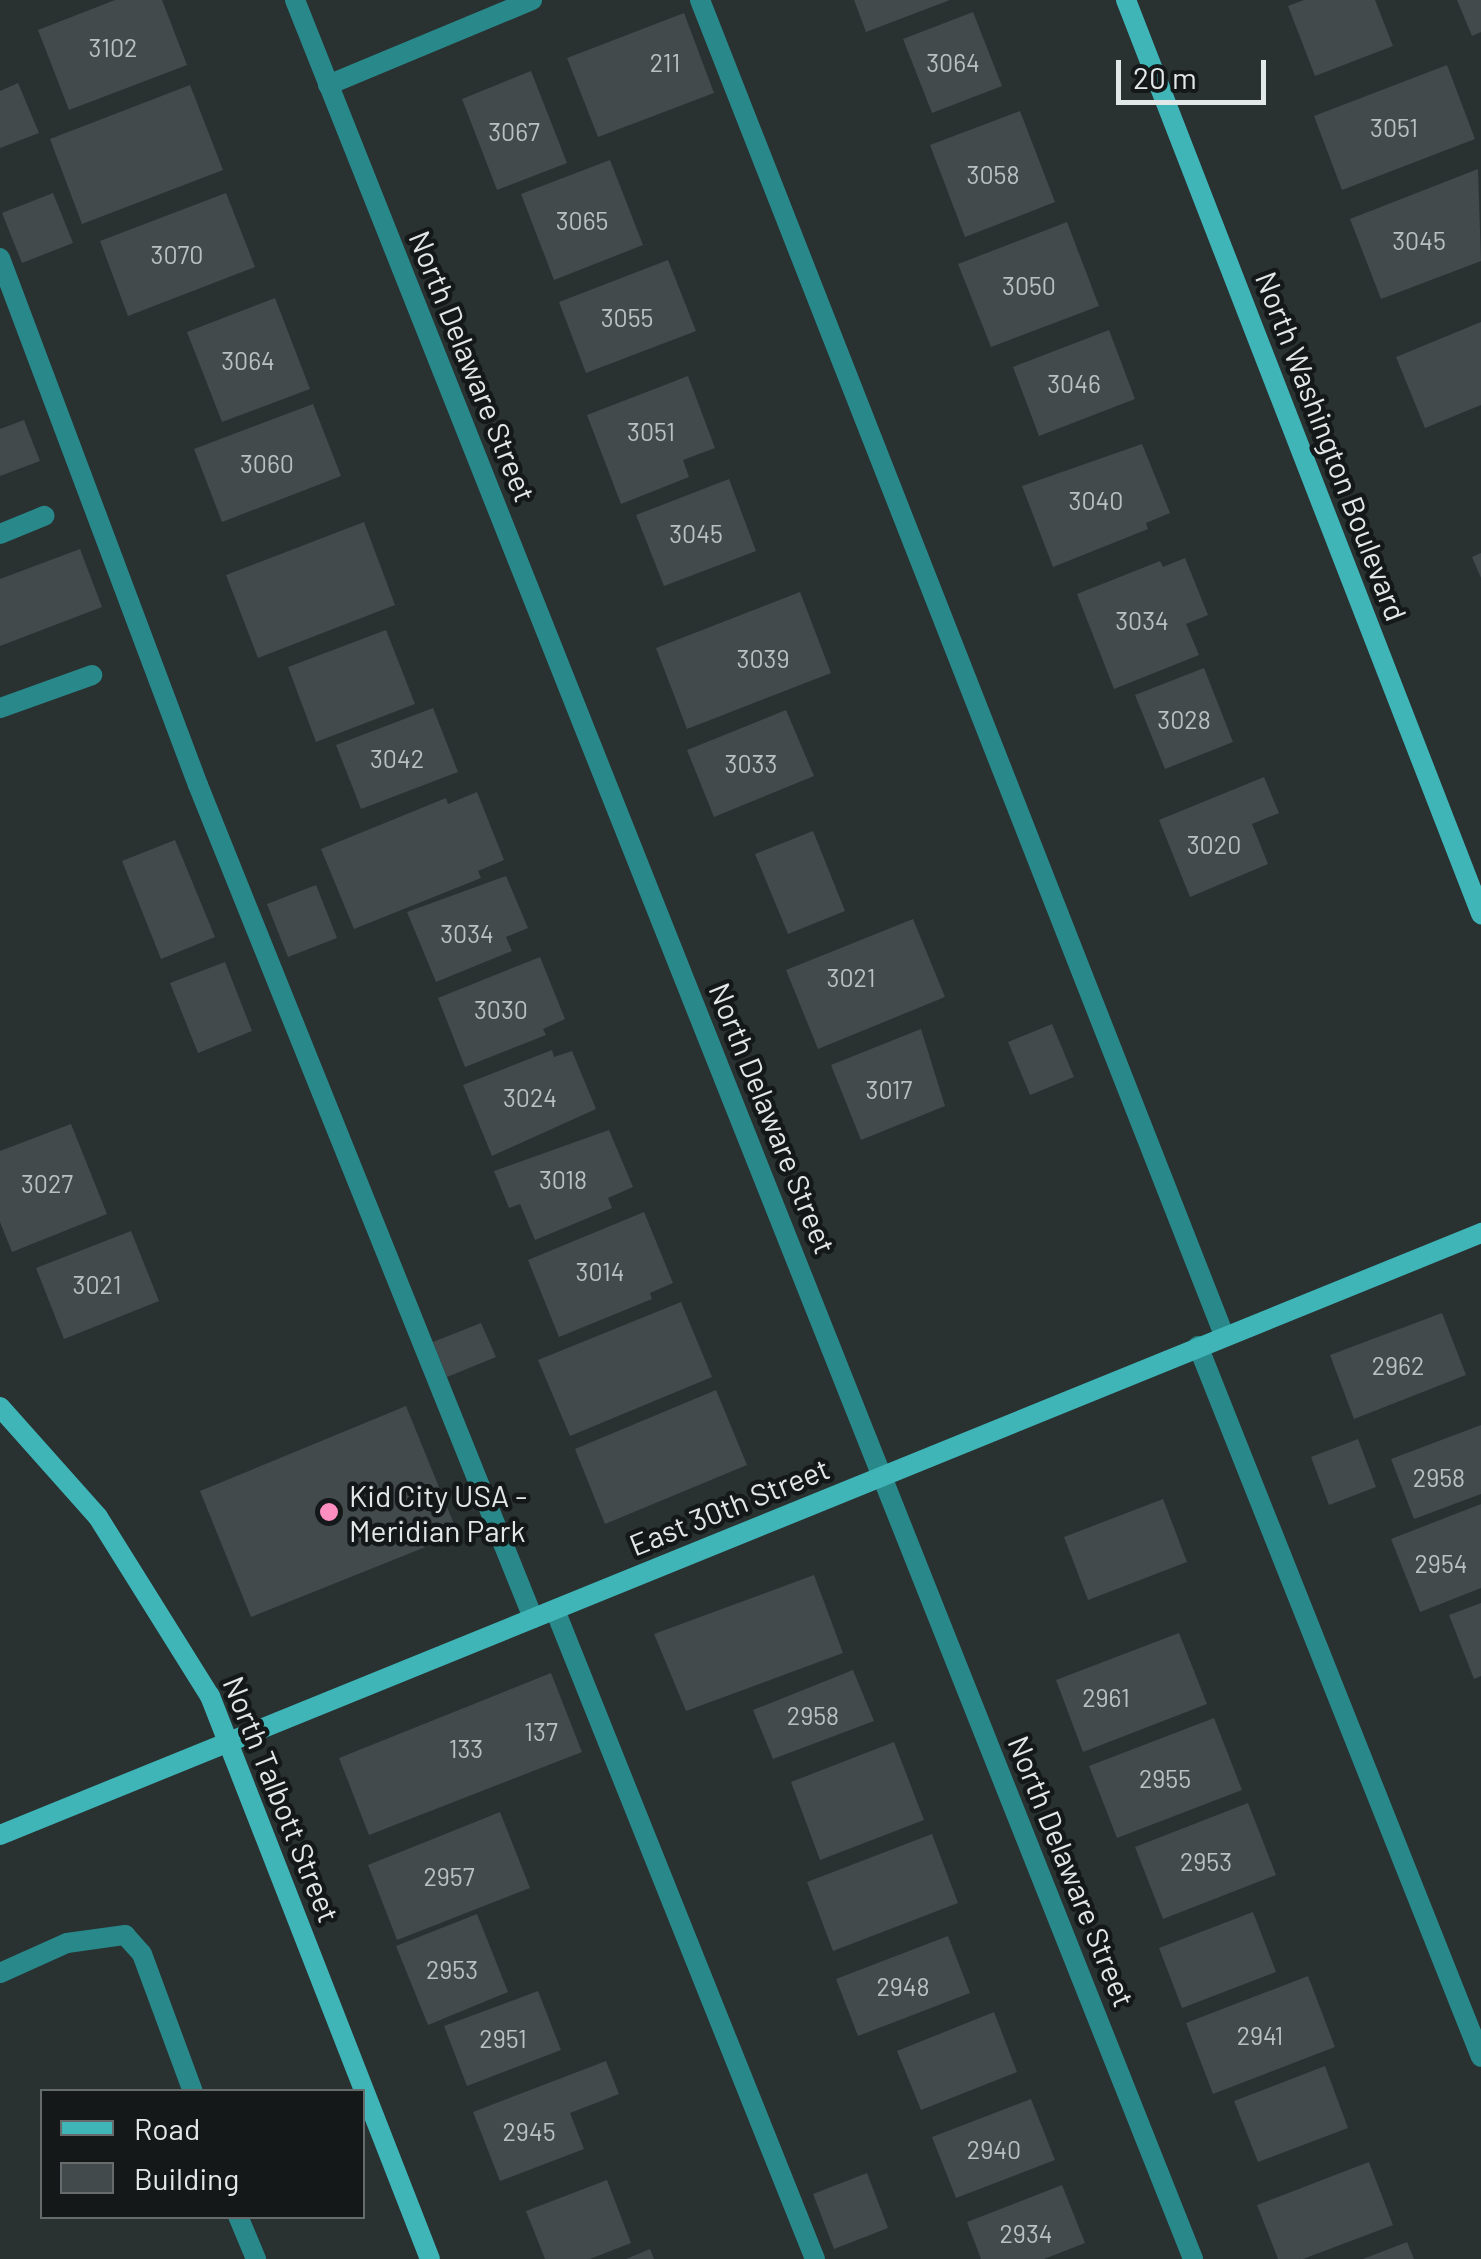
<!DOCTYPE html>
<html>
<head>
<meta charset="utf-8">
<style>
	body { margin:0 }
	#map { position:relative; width:1481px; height:2259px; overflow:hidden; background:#293131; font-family:Barlow,sans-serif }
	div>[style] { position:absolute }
	.building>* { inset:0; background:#424a4b }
	.lane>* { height:20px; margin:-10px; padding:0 10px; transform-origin:10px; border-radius:10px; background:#29888a }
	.street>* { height:20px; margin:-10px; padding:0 10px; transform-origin:10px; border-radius:10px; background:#29888a }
	.secondary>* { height:20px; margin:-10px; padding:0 10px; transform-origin:10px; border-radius:10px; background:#3fb5b8 }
	.dots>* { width:28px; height:28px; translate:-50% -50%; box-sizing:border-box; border:5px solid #141818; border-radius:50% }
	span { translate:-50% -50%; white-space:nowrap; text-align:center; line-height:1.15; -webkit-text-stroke:9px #141818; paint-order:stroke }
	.number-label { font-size:25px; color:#bac0c0 }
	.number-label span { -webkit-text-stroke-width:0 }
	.street-label { font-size:30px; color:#e2e7e7 }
	.poi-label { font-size:30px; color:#e2e7e7 }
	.left { translate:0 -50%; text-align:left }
	.legend { position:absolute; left:40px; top:2089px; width:325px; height:130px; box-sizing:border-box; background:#141818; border:2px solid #666b6b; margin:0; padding:12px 18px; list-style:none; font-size:30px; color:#e2e7e7 }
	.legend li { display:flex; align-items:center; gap:20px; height:50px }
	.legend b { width:50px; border:2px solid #666b6b }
	.scale { position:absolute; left:1116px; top:60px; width:150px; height:45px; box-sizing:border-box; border:5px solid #e2e7e7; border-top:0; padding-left:12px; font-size:30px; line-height:35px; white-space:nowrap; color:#e2e7e7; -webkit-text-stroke:8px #141818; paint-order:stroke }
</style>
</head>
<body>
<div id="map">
	<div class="building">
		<i style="clip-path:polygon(115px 0,162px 0,187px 65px,69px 110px,38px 30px)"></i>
		<i style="clip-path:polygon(854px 0,950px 0,866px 32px)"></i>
		<i style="clip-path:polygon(1304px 0,1375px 0,1393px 46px,1315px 76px,1288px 6px)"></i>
		<i style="clip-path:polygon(1457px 0,1481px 0,1481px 32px,1472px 36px)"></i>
		<i style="clip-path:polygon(973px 12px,1002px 86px,932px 113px,903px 39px)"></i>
		<i style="clip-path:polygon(684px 13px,714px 93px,598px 137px,567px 58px)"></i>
		<i style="clip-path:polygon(1447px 65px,1475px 139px,1342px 190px,1314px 116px)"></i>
		<i style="clip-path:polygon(531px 71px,567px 163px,497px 190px,462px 99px)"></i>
		<i style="clip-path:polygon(18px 83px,39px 133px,0 148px,0 91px)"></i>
		<i style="clip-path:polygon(190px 85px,223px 170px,82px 224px,50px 139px)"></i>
		<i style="clip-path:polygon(1020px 111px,1055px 202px,965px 237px,930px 145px)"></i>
		<i style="clip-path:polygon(610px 160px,643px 245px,554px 280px,521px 194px)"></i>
		<i style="clip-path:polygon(1478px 169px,1481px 261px,1381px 299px,1350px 219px)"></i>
		<i style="clip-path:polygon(53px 193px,73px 243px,22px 263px,2px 213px)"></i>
		<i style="clip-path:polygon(226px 193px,255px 267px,128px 316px,100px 241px)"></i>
		<i style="clip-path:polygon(1067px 222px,1099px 306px,991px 347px,958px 264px)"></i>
		<i style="clip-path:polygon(668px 260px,696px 331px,586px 373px,559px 302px)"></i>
		<i style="clip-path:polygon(275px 298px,310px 389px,222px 422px,187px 332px)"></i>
		<i style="clip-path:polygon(1481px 322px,1481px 405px,1425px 428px,1396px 357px)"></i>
		<i style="clip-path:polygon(1109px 330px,1135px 399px,1039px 436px,1013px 367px)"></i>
		<i style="clip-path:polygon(688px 376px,715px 448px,683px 460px,689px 477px,621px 504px,587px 415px)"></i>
		<i style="clip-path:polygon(313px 404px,341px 476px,222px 522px,194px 449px)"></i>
		<i style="clip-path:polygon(24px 420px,40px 461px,0 476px,0 429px)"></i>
		<i style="clip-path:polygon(1142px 444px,1170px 513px,1146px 523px,1148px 529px,1053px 567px,1022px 486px)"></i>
		<i style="clip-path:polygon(729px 479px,756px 551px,664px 586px,636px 515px)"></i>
		<i style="clip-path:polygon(364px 522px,395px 605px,258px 658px,226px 575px)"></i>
		<i style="clip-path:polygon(80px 549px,102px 607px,0 646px,0 579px)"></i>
		<i style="clip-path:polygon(1481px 553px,1481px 578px,1472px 557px)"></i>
		<i style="clip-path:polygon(1185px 558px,1208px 615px,1186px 624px,1199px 655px,1114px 689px,1077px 594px,1160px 561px,1163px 567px)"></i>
		<i style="clip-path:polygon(800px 592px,831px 673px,687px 729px,656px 648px)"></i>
		<i style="clip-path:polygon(386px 630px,415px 704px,316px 742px,288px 667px)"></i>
		<i style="clip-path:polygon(1204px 668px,1233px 742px,1165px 769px,1135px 695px)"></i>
		<i style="clip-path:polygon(433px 708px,458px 772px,361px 809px,336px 745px)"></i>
		<i style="clip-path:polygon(786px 710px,814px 776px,714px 817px,687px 750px)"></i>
		<i style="clip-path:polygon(1264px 777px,1279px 813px,1252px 824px,1268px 864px,1190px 897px,1159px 820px)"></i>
		<i style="clip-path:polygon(477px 792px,504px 860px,478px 871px,481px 878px,354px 929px,321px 849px,446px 798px,448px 804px)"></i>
		<i style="clip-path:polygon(813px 831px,845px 911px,788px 934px,755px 854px)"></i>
		<i style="clip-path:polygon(175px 840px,215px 937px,161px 959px,122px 861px)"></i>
		<i style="clip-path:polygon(506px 876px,528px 928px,506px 937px,512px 951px,436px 982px,407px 912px)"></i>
		<i style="clip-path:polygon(316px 885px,337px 938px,288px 957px,267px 904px)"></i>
		<i style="clip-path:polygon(913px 919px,945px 997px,818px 1049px,786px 970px)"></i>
		<i style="clip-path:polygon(540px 957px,565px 1019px,543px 1029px,546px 1035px,465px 1067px,438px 998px)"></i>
		<i style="clip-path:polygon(225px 962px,252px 1031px,198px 1053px,170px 983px)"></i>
		<i style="clip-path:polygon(1052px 1024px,1074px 1077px,1030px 1095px,1008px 1042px)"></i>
		<i style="clip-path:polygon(921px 1029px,945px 1106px,861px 1140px,831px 1065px)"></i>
		<i style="clip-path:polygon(552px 1050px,554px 1057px,572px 1051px,596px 1109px,492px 1156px,463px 1085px)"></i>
		<i style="clip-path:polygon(71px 1124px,107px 1214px,12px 1252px,0 1222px,0 1151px)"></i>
		<i style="clip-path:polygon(609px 1130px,633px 1187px,608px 1198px,612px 1208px,535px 1240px,520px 1204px,509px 1208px,494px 1171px)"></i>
		<i style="clip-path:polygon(644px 1212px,673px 1283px,650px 1293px,652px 1299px,559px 1337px,528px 1260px)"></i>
		<i style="clip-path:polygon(131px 1231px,159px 1301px,64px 1339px,36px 1268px)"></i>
		<i style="clip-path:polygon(681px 1302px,712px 1377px,570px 1436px,538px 1360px)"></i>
		<i style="clip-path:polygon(1442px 1313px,1466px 1375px,1354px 1419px,1330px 1355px)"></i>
		<i style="clip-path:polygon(481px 1323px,496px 1357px,447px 1377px,433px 1342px)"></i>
		<i style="clip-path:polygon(716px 1390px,747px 1465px,605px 1524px,575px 1449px)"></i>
		<i style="clip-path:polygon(406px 1406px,458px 1534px,251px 1617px,200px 1491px)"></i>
		<i style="clip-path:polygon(1481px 1425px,1481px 1494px,1414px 1519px,1391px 1459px)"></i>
		<i style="clip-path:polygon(1358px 1439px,1376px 1487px,1329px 1505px,1311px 1457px)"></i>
		<i style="clip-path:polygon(1163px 1499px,1187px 1562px,1088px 1600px,1064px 1537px)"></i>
		<i style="clip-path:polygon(1481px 1504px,1481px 1588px,1420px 1612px,1391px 1539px)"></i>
		<i style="clip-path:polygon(814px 1575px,843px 1653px,686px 1711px,654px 1634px)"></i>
		<i style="clip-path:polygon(1481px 1603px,1481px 1676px,1474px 1679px,1449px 1615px)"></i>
		<i style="clip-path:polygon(1179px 1633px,1207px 1704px,1083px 1752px,1056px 1680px)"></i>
		<i style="clip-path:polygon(853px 1670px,874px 1721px,773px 1759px,753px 1710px)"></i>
		<i style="clip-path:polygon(551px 1673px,582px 1752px,369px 1835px,339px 1758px)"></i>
		<i style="clip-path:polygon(1214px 1718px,1242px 1790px,1117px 1838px,1089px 1766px)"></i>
		<i style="clip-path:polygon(894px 1742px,924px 1820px,820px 1860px,791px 1782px)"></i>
		<i style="clip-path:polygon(1248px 1803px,1276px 1875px,1163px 1919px,1135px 1847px)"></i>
		<i style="clip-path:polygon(500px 1812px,530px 1888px,397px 1940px,368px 1865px)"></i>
		<i style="clip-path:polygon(932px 1834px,958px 1903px,833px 1951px,807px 1882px)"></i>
		<i style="clip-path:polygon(1253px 1912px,1276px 1972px,1182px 2008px,1159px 1948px)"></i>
		<i style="clip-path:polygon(477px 1914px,508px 1992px,428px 2025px,396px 1946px)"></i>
		<i style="clip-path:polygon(948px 1936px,970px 1993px,858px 2036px,836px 1979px)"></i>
		<i style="clip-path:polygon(1308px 1976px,1335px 2047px,1213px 2094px,1186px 2023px)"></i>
		<i style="clip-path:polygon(538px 1991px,561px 2050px,467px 2086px,444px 2026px)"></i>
		<i style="clip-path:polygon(994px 2012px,1017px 2072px,921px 2110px,897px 2051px)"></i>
		<i style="clip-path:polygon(606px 2061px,619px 2094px,570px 2113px,584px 2149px,500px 2181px,473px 2112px)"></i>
		<i style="clip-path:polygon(1325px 2066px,1348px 2128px,1258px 2162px,1234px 2101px)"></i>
		<i style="clip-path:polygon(1031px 2099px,1055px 2160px,956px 2198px,932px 2137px)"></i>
		<i style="clip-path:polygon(1369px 2162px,1393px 2225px,1303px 2259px,1278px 2259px,1257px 2205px)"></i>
		<i style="clip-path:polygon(867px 2173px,888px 2228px,834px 2249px,813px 2194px)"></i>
		<i style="clip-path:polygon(607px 2180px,631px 2243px,590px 2259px,545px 2259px,526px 2211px)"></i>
		<i style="clip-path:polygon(1062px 2185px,1085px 2243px,1044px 2259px,981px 2259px,967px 2222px)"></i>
		<i style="clip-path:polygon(1407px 2242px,1414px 2259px,1363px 2259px)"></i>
		<i style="clip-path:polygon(650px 2249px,654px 2259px,626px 2259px)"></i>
	</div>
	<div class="lane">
		<i style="left:700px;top:0;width:1434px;rotate:68.57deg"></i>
		<i style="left:0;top:258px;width:563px;rotate:69.41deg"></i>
		<i style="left:198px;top:785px;width:898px;rotate:68.09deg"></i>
		<i style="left:0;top:534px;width:48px;rotate:-22.2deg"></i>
		<i style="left:0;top:708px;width:98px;rotate:-19.7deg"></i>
		<i style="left:1198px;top:1346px;width:765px;rotate:68.3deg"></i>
		<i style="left:555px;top:1610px;width:699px;rotate:68.17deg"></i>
		<i style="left:0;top:1973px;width:73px;rotate:-24.1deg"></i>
		<i style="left:67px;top:1943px;width:59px;rotate:-7.9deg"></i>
		<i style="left:125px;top:1935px;width:25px;rotate:48deg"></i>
		<i style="left:142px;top:1954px;width:147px;rotate:69.7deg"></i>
		<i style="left:238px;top:2216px;width:47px;rotate:67.3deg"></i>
	</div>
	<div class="street">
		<i style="left:295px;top:0;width:2431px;rotate:68.32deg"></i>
		<i style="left:328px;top:85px;width:221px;rotate:-22.6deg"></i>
	</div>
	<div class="secondary">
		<i style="left:1126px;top:0;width:981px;rotate:68.77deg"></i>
		<i style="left:0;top:1407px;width:147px;rotate:48.3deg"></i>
		<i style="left:98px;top:1517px;width:211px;rotate:58deg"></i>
		<i style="left:210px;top:1696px;width:604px;rotate:68.66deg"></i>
		<i style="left:0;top:1835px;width:1599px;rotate:-22.12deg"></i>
	</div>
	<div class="dots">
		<i style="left:329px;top:1512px;background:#fd8ebf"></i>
	</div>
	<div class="number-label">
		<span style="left:113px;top:47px">3102</span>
		<span style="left:665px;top:62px">211</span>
		<span style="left:953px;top:62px">3064</span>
		<span style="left:1394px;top:127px">3051</span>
		<span style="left:514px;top:131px">3067</span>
		<span style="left:993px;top:174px">3058</span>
		<span style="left:582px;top:220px">3065</span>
		<span style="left:1419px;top:240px">3045</span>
		<span style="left:177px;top:254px">3070</span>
		<span style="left:1029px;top:285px">3050</span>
		<span style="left:627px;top:317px">3055</span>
		<span style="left:248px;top:360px">3064</span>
		<span style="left:1074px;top:383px">3046</span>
		<span style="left:651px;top:431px">3051</span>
		<span style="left:267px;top:463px">3060</span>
		<span style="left:1096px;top:500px">3040</span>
		<span style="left:696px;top:533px">3045</span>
		<span style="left:1142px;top:620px">3034</span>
		<span style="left:763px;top:658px">3039</span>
		<span style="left:1184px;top:719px">3028</span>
		<span style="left:397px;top:758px">3042</span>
		<span style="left:751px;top:763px">3033</span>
		<span style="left:1214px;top:844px">3020</span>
		<span style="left:467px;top:933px">3034</span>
		<span style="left:851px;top:977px">3021</span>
		<span style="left:501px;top:1009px">3030</span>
		<span style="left:889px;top:1089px">3017</span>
		<span style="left:530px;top:1097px">3024</span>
		<span style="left:563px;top:1179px">3018</span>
		<span style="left:47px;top:1183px">3027</span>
		<span style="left:600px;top:1271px">3014</span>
		<span style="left:97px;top:1284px">3021</span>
		<span style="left:1398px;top:1365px">2962</span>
		<span style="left:1439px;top:1477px">2958</span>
		<span style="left:1441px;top:1563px">2954</span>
		<span style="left:1106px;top:1697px">2961</span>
		<span style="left:813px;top:1715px">2958</span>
		<span style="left:541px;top:1731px">137</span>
		<span style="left:466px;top:1748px">133</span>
		<span style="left:1165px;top:1778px">2955</span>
		<span style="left:1206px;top:1861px">2953</span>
		<span style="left:449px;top:1876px">2957</span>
		<span style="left:452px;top:1969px">2953</span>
		<span style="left:903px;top:1986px">2948</span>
		<span style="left:1260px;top:2035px">2941</span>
		<span style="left:503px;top:2038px">2951</span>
		<span style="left:529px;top:2131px">2945</span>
		<span style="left:994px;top:2149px">2940</span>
		<span style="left:1026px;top:2233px">2934</span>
	</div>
	<div class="street-label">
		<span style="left:473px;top:366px;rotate:68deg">North Delaware Street</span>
		<span style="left:1332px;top:446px;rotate:69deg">North Washington Boulevard</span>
		<span style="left:773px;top:1118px;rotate:68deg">North Delaware Street</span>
		<span style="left:729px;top:1506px;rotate:-22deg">East 30th Street</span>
		<span style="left:282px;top:1799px;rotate:68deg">North Talbott Street</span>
		<span style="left:1072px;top:1871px;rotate:68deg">North Delaware Street</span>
	</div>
	<div class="poi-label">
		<span class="left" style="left:349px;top:1512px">Kid City USA -<br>Meridian Park</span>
	</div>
	<ul class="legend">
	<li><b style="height:12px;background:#3fb5b8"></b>Road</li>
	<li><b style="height:28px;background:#424a4b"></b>Building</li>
	</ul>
	<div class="scale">20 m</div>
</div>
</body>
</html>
